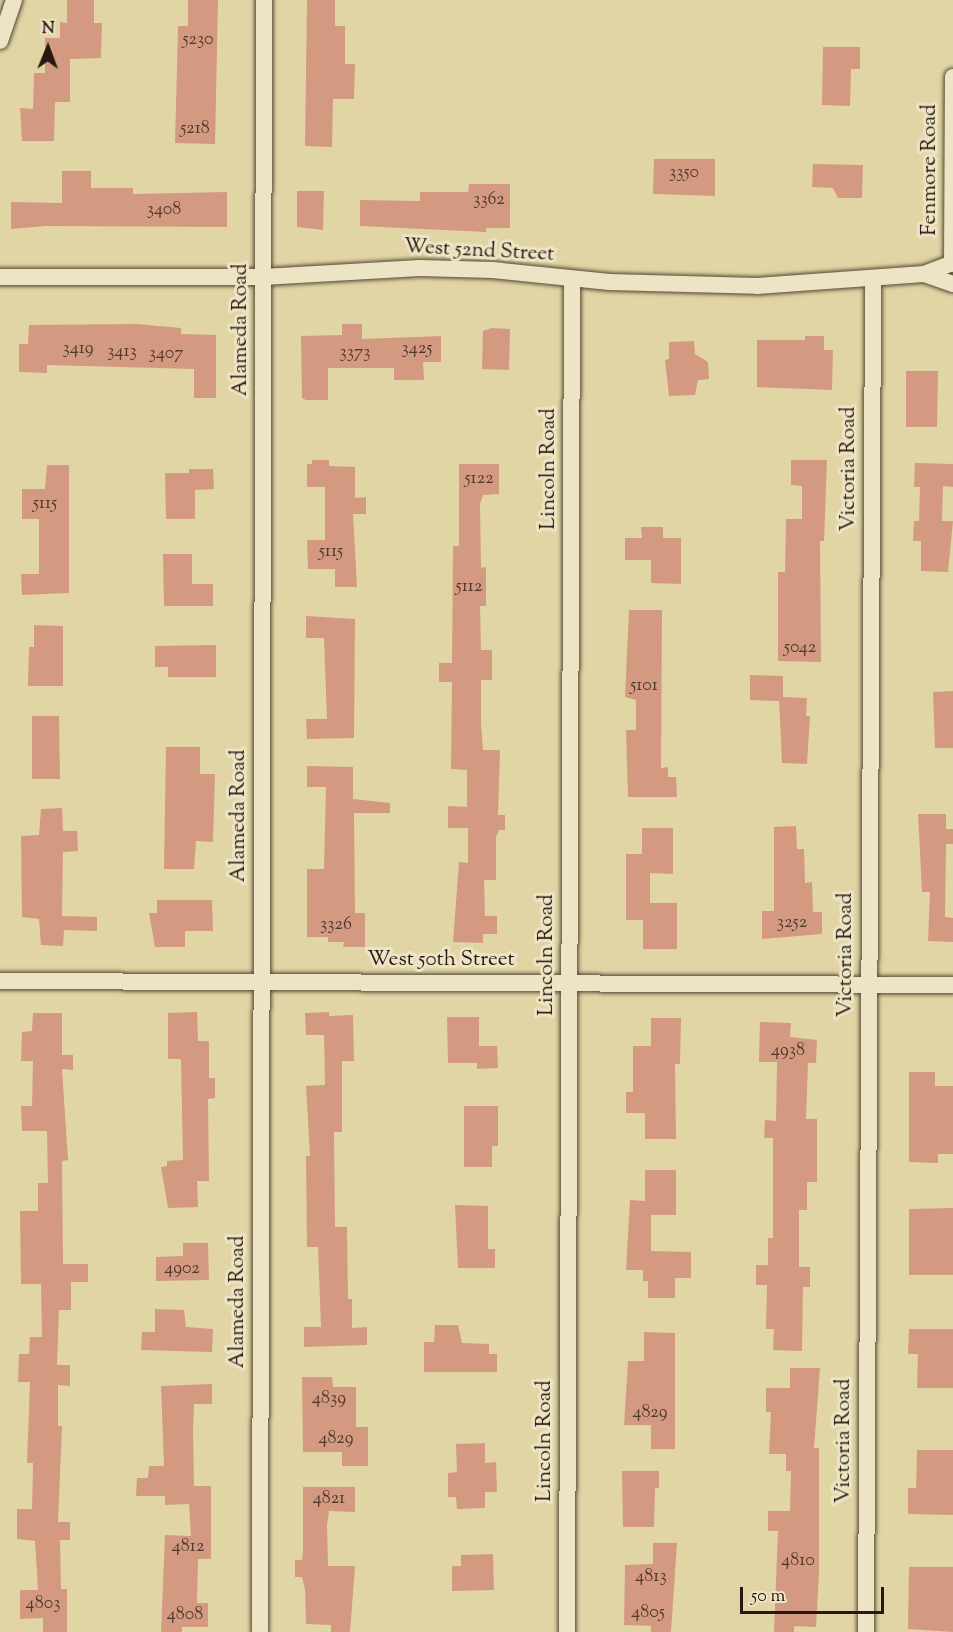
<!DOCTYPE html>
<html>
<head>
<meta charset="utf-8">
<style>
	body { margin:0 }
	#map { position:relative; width:953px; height:1632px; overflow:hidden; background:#e2d5a5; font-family:"Sorts Mill Goudy",serif }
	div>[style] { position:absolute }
	.building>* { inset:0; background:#d39a81 }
	.roads { filter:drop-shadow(0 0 2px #544835) drop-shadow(0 0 2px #544835) }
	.minor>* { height:16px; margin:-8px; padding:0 8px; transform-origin:8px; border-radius:8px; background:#ece4c4 }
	span { translate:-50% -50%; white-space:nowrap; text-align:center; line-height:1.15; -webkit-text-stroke:6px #ece4c4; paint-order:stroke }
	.number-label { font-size:18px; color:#50392c }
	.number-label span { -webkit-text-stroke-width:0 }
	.street-label { font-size:21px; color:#251910 }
	.north { position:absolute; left:18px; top:18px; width:60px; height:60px; -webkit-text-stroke:4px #ece4c4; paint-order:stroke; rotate:1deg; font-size:16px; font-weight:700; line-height:24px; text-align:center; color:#251910 }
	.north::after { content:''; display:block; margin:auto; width:21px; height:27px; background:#251910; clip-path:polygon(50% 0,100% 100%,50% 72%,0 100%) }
	.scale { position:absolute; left:740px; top:1587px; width:144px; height:27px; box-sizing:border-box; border:3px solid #251910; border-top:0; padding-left:8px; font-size:18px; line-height:21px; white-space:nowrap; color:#251910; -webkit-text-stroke:4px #ece4c4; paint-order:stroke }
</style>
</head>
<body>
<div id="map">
	<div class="building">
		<i style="clip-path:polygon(67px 0,94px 0,94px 23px,102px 23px,101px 58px,70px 59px,70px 102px,55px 102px,54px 141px,22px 141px,20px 108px,33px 109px,34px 73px,45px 73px,45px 38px,60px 38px,60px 22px,67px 23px)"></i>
		<i style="clip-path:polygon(188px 0,218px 0,215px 144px,175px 143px,178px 26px,188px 26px)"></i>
		<i style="clip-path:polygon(307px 0,335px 0,335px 26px,345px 26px,345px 64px,355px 64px,354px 99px,333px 99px,332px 147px,305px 146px)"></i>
		<i style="clip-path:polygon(823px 47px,860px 47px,860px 69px,851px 69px,850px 106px,822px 105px)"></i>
		<i style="clip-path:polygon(654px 159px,715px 159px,715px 196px,653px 194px)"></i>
		<i style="clip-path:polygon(813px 164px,863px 165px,862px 198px,838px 198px,833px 188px,812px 187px)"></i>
		<i style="clip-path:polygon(62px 171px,91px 171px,91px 188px,133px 188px,133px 194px,227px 192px,227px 227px,46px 226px,11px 229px,11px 202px,62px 203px)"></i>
		<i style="clip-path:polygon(469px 184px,510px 184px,510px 228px,486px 228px,486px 232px,360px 226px,360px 200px,420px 201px,420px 192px,468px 192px)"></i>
		<i style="clip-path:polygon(297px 191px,324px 191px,323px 230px,297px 227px)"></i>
		<i style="clip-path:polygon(136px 324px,181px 328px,181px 334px,216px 335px,216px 398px,194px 398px,194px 369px,47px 365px,47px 373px,19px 372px,19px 344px,28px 344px,29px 325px)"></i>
		<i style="clip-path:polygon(342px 324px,362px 324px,362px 339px,441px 336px,441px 362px,423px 362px,424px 380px,394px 380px,394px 368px,328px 368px,328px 400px,306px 400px,302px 398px,301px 336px,342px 335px)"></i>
		<i style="clip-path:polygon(492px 328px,510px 329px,509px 370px,482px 369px,483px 331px)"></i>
		<i style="clip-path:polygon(805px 336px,824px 336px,824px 350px,833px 350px,832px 390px,757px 387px,757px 340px,805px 340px)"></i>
		<i style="clip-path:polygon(694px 341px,695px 354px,708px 362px,709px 379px,698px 380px,695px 395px,669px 396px,665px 360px,669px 359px,669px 342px)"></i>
		<i style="clip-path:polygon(906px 371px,938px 371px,937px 427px,906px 427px)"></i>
		<i style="clip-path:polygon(312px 460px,329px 460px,329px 466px,355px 467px,355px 498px,366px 497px,366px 514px,353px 514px,357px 587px,335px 587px,335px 569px,308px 569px,307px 540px,325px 540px,325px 487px,307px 487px,307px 464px,312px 464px)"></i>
		<i style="clip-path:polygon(791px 460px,827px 460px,824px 541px,820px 541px,821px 662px,778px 661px,778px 572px,785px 572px,786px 519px,802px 519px,802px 486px,791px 485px)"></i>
		<i style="clip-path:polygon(915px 463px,953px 464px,953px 487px,943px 486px,942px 521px,953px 521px,948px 572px,921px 571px,921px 541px,913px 541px,914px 521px,919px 521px,920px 487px,914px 487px)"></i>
		<i style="clip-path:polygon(459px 464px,499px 464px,499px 494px,483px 495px,480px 504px,481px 568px,486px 567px,486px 606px,480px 606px,481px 650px,492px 650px,492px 680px,481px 680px,481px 723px,483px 750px,500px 750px,498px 815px,505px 815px,505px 830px,499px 830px,496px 837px,496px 880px,484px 880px,485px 916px,497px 916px,497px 934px,483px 934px,483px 943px,453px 942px,459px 862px,468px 863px,468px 828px,448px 828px,448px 806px,467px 807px,467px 770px,451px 769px,452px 682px,439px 682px,439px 663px,452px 663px,453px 546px,459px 546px)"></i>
		<i style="clip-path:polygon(47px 465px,69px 465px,69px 593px,22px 595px,21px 574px,39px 574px,39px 519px,22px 519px,22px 489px,45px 489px)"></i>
		<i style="clip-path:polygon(189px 469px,213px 469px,214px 489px,195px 490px,195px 519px,166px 519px,165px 473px,189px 473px)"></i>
		<i style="clip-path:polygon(641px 527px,663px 527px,663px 538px,681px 538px,681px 584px,651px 583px,651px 560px,625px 560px,625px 538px,642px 538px)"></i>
		<i style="clip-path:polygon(163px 554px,192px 554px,192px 584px,213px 584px,213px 606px,164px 606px)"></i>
		<i style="clip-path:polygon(629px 610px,662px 610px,661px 768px,668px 767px,668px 777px,676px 777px,677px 797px,628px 797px,626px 730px,636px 730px,636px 700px,625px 697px)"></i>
		<i style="clip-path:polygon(306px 616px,355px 619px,354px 738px,307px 739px,306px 719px,327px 719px,324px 638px,306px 638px)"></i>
		<i style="clip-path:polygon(34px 625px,63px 626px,63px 686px,28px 686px,29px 647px,34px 647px)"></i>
		<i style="clip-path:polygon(216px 645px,216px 677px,168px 677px,168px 667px,155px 667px,155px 646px)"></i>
		<i style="clip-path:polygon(750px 675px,783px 676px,783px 697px,807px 698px,806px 716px,810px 716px,807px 764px,782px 763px,779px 701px,750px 700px)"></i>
		<i style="clip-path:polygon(953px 691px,953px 748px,935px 748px,933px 692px)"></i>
		<i style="clip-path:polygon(32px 716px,59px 716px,60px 779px,32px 779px)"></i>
		<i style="clip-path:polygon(166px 747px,200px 747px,200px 774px,215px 774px,213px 842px,196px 841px,194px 869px,164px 869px)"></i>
		<i style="clip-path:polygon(307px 766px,353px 767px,353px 799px,390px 803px,390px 813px,354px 813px,355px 913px,365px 913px,365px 947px,343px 947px,344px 942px,328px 942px,328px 937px,307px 937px,307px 869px,324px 869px,326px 787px,307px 787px)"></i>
		<i style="clip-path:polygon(62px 808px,63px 831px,77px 831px,78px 851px,63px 852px,62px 916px,97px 917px,97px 931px,64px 930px,63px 946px,41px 945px,39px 919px,22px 917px,21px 836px,39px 835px,41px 809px)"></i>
		<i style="clip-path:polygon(918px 814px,946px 814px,946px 829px,953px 829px,953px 844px,946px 844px,945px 917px,953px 918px,953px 942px,928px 941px,930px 892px,922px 892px)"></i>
		<i style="clip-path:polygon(796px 826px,797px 849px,804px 849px,805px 883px,812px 882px,813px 912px,822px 912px,822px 934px,762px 939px,762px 911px,774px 911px,774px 827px)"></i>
		<i style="clip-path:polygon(642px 828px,673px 828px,673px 874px,650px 873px,650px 903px,677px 903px,677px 949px,643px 949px,643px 920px,626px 920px,626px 854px,642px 854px)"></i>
		<i style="clip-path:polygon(157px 900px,212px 900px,213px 931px,185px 931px,185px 947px,155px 947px,149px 913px,157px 913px)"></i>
		<i style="clip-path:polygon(197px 1012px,198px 1041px,209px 1041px,209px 1078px,215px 1078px,215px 1098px,208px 1099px,209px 1181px,197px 1181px,198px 1207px,168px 1208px,161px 1167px,167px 1166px,167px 1161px,183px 1160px,181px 1059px,168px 1059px,168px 1013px)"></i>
		<i style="clip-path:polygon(329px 1012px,329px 1016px,353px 1015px,354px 1061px,342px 1061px,342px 1132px,334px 1132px,335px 1227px,347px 1227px,348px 1299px,352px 1299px,352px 1328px,367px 1327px,367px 1345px,304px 1347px,304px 1327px,321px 1327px,318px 1247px,307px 1247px,306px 1156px,310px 1156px,306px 1086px,325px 1085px,324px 1035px,306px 1035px,305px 1013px)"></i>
		<i style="clip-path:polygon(33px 1013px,62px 1013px,62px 1055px,73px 1055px,73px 1070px,62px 1069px,68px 1160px,62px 1161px,63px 1264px,88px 1264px,88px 1282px,71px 1282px,71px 1310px,59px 1310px,57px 1365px,70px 1365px,70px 1386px,58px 1385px,58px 1426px,62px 1426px,58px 1522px,70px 1522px,70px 1540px,60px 1540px,61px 1589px,67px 1589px,67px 1632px,43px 1632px,43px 1618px,20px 1619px,20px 1590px,38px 1590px,35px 1541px,17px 1539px,17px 1509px,32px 1509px,33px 1463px,27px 1463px,30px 1382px,18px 1382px,19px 1354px,29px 1354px,30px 1337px,42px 1337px,41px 1284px,21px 1284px,20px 1211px,38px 1211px,38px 1183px,48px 1183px,47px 1131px,22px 1131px,21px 1106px,32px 1106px,33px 1061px,21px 1061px,22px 1032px,32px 1031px)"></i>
		<i style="clip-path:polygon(447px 1017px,479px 1017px,479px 1046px,497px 1046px,498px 1068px,477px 1069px,477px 1063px,448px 1063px)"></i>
		<i style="clip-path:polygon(651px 1018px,681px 1018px,680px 1064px,675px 1064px,676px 1139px,645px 1139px,645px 1113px,626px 1113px,626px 1092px,633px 1092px,633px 1046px,651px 1046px)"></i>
		<i style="clip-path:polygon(760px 1022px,791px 1023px,790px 1037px,817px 1040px,816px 1063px,808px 1063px,806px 1119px,817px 1119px,817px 1182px,807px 1182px,807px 1210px,799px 1210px,799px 1267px,810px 1267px,810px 1287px,803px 1287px,802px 1351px,773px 1350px,774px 1329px,766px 1329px,767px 1285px,756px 1285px,756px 1265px,768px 1265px,768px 1238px,773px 1238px,773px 1138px,764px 1138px,765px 1120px,776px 1121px,777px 1062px,759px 1062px)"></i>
		<i style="clip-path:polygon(909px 1072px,935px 1072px,935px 1086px,953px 1086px,953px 1154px,938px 1154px,938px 1163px,909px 1162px)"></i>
		<i style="clip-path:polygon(464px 1106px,498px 1106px,498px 1146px,492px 1146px,492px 1167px,464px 1167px)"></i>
		<i style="clip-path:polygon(645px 1170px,676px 1170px,676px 1215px,651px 1215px,651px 1251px,691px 1252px,691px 1278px,675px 1278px,675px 1298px,648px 1298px,648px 1281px,643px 1281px,643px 1270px,626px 1270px,630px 1200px,645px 1201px)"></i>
		<i style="clip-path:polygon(455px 1205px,488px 1206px,488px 1249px,495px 1249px,495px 1268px,458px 1268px)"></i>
		<i style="clip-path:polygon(953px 1208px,953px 1275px,909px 1275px,909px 1209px)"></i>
		<i style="clip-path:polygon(183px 1243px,208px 1243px,209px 1280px,156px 1281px,156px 1257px,183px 1256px)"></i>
		<i style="clip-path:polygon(155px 1309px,184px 1310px,186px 1327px,213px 1329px,212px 1352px,141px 1350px,142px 1332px,155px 1332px)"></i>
		<i style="clip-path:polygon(435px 1325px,458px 1325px,462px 1343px,489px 1344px,489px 1354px,497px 1354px,497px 1372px,424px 1372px,424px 1342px,434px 1342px)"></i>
		<i style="clip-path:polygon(909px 1329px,953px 1329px,953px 1388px,917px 1388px,918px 1354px,908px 1354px)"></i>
		<i style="clip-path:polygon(644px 1332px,675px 1333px,675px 1449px,651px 1449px,651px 1425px,624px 1425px,628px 1361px,644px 1361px)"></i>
		<i style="clip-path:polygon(790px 1368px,820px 1368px,814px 1448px,819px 1448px,819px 1573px,816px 1627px,794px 1626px,794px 1632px,774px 1632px,778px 1531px,768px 1531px,768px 1511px,790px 1511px,791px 1471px,786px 1471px,786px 1454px,769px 1454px,771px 1412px,766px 1412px,766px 1388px,790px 1388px)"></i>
		<i style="clip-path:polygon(302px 1377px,332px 1377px,333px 1387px,356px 1387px,356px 1427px,368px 1427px,368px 1466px,342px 1466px,342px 1452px,303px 1452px)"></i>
		<i style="clip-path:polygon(212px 1384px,212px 1404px,194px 1404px,193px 1431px,194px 1486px,211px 1486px,211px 1559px,198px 1559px,197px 1603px,208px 1603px,208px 1627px,182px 1627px,182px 1632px,161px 1632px,165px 1535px,191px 1536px,189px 1504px,165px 1505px,165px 1496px,136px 1496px,137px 1478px,148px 1478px,149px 1466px,164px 1466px,161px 1386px)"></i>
		<i style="clip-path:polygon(485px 1443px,485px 1463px,496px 1462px,497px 1492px,485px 1492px,485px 1508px,457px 1509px,456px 1497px,448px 1497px,448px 1473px,457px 1472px,456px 1444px)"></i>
		<i style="clip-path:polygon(917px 1450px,953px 1450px,953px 1515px,908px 1514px,908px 1488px,916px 1488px)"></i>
		<i style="clip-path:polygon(622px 1471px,659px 1471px,659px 1488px,655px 1488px,654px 1527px,623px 1527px)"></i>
		<i style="clip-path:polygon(303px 1487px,355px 1487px,355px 1512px,329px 1511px,327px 1525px,328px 1566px,355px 1566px,350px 1632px,331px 1632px,331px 1625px,306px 1624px,305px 1589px,302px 1577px,295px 1577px,295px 1560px,302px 1560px,303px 1551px)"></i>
		<i style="clip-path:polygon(653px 1543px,677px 1543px,671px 1632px,651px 1632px,651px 1626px,624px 1625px,625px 1565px,653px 1564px)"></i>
		<i style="clip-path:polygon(493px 1554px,494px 1590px,452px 1591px,452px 1566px,461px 1566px,461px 1555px)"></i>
		<i style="clip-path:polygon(909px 1567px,953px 1567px,953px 1632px,908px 1629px)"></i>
	</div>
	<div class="roads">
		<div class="minor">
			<i style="left:0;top:41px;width:43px;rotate:-71.1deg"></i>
			<i style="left:952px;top:264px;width:187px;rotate:-89.7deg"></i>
			<i style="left:924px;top:274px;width:31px;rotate:19deg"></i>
			<i style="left:0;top:277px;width:263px"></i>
			<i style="left:263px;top:277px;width:157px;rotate:-3.3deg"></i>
			<i style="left:420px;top:268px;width:73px;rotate:1.6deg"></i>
			<i style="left:493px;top:270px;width:117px;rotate:5.9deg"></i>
			<i style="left:609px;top:282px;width:148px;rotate:1.5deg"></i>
			<i style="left:757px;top:286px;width:167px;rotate:-4.1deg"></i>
			<i style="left:924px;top:274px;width:31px;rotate:-21deg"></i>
			<i style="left:0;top:981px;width:953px;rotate:0.24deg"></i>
			<i style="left:260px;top:1632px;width:1632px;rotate:-89.86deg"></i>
			<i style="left:567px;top:1632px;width:1353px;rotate:-89.79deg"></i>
			<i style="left:866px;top:1632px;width:1354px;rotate:-89.7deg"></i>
		</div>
	</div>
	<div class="number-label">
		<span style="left:198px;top:40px">5230</span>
		<span style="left:195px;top:129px">5218</span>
		<span style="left:684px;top:173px">3350</span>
		<span style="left:489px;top:200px">3362</span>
		<span style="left:164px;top:210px">3408</span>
		<span style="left:78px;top:349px">3419</span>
		<span style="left:417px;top:349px">3425</span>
		<span style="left:122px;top:352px">3413</span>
		<span style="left:355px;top:353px">3373</span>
		<span style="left:166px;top:354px">3407</span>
		<span style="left:479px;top:479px">5122</span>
		<span style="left:45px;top:504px">5115</span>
		<span style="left:331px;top:552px">5115</span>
		<span style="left:469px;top:587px">5112</span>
		<span style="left:800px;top:648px">5042</span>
		<span style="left:644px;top:686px">5101</span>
		<span style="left:792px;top:923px">3252</span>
		<span style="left:336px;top:925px">3326</span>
		<span style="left:788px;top:1051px">4938</span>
		<span style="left:182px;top:1269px">4902</span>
		<span style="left:329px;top:1399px">4839</span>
		<span style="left:650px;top:1413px">4829</span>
		<span style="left:336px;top:1439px">4829</span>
		<span style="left:329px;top:1499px">4821</span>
		<span style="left:188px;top:1547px">4812</span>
		<span style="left:798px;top:1561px">4810</span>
		<span style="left:651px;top:1577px">4813</span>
		<span style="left:43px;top:1604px">4803</span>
		<span style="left:648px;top:1613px">4805</span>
		<span style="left:185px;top:1615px">4808</span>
	</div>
	<div class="street-label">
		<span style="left:930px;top:170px;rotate:-90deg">Fenmore Road</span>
		<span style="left:479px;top:251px;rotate:3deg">West 52nd Street</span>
		<span style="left:241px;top:330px;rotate:-90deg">Alameda Road</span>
		<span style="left:549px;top:469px;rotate:-90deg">Lincoln Road</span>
		<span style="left:849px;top:469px;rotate:-90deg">Victoria Road</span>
		<span style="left:239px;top:816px;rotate:-90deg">Alameda Road</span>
		<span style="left:547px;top:955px;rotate:-90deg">Lincoln Road</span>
		<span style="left:846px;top:955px;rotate:-90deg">Victoria Road</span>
		<span style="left:441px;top:960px">West 50th Street</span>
		<span style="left:238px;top:1302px;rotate:-90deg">Alameda Road</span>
		<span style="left:545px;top:1441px;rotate:-90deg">Lincoln Road</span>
		<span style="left:844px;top:1441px;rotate:-90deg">Victoria Road</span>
	</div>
	<div class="north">N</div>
	<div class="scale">50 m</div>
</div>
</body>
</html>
